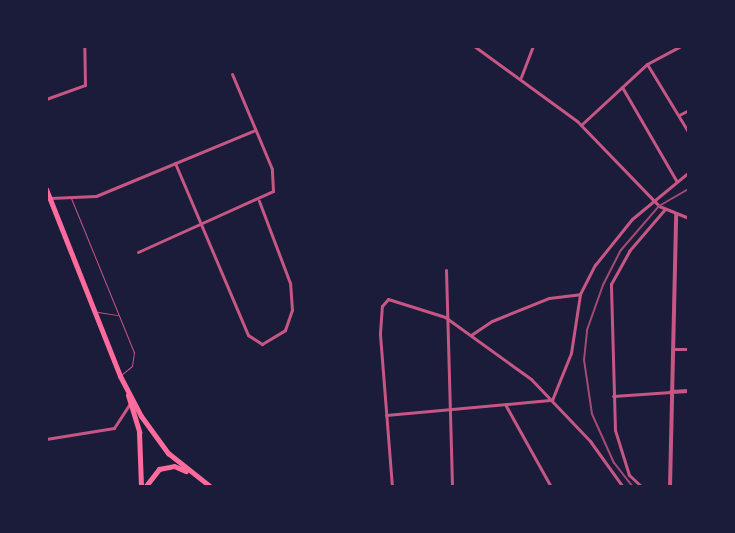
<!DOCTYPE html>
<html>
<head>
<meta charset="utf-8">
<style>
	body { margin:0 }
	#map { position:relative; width:735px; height:533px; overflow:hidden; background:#1b1b3a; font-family:"PT Sans Narrow",sans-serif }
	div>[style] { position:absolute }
	.service>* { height:1px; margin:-0.5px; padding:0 0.5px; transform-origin:0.5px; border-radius:0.5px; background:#c65784 }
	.minor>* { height:3px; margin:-1.5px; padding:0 1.5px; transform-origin:1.5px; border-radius:1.5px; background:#c65784 }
	.tertiary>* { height:4px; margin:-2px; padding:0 2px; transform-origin:2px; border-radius:2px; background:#c65784 }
	.trunk>* { height:5px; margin:-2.5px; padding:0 2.5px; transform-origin:2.5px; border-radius:2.5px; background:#ff6b9d }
	.rail>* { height:2px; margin:-1px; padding:0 1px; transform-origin:1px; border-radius:1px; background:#a44b75 }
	span { translate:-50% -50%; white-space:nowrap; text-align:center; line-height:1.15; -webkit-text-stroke:5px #1b1b3a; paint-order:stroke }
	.frame { position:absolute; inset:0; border:48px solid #1b1b3a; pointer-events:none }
</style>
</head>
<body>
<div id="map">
	<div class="service">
		<i style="left:71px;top:198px;width:166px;rotate:67.8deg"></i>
		<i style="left:134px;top:352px;width:14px;rotate:98deg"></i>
		<i style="left:132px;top:366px;width:14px;rotate:141deg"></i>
		<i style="left:98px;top:312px;width:20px;rotate:9deg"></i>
	</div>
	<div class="minor">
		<i style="left:474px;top:46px;width:127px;rotate:36.1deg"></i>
		<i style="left:577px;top:121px;width:118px;rotate:46deg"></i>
		<i style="left:659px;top:206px;width:32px;rotate:22deg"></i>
		<i style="left:577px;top:46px;width:11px"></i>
		<i style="left:647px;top:64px;width:81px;rotate:58.7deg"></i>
		<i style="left:521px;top:77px;width:33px;rotate:-69deg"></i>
		<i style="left:622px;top:87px;width:108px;rotate:59.9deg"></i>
		<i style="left:46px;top:99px;width:41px;rotate:-19.7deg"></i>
		<i style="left:85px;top:85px;width:39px;rotate:-91deg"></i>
		<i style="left:679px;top:115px;width:11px;rotate:-27deg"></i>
		<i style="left:581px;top:125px;width:90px;rotate:-42.7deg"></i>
		<i style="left:647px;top:64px;width:38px;rotate:-28deg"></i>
		<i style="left:175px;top:163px;width:187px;rotate:67deg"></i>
		<i style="left:248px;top:335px;width:17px;rotate:33deg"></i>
		<i style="left:262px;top:344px;width:27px;rotate:-31deg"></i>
		<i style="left:285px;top:330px;width:21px;rotate:-71deg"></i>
		<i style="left:292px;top:310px;width:27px;rotate:-94deg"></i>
		<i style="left:290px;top:283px;width:88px;rotate:-110.7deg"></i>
		<i style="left:50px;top:198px;width:46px;rotate:-2.5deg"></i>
		<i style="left:96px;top:196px;width:172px;rotate:-22.5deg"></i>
		<i style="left:138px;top:252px;width:148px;rotate:-24.3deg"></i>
		<i style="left:273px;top:191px;width:22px;rotate:-93deg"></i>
		<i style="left:272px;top:169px;width:103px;rotate:-112.8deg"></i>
		<i style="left:446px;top:270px;width:217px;rotate:88.4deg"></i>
		<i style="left:471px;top:335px;width:25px;rotate:-34deg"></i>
		<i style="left:492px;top:321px;width:61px;rotate:-22deg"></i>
		<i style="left:549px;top:298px;width:31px;rotate:-7deg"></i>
		<i style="left:674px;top:349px;width:15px"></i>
		<i style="left:613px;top:396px;width:58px;rotate:-3.9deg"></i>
		<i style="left:506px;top:406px;width:93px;rotate:60.9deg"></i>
		<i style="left:386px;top:415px;width:167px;rotate:-5.2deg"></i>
		<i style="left:552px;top:400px;width:51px;rotate:-68deg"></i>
		<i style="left:571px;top:353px;width:60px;rotate:-81.3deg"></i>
		<i style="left:580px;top:294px;width:33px;rotate:-63deg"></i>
		<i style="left:595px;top:265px;width:59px;rotate:-51.2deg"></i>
		<i style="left:632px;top:219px;width:74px;rotate:-39.5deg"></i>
		<i style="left:46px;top:439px;width:69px;rotate:-9.2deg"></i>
		<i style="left:114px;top:428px;width:30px;rotate:-57deg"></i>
		<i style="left:392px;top:487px;width:154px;rotate:-94.5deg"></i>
		<i style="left:380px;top:333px;width:27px;rotate:-86deg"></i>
		<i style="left:382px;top:306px;width:9px;rotate:-49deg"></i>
		<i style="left:388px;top:299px;width:60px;rotate:17.5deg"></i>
		<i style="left:445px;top:317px;width:106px;rotate:35.8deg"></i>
		<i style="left:531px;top:379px;width:86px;rotate:46.4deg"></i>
		<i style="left:590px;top:441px;width:57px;rotate:54.3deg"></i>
		<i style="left:642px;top:487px;width:18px;rotate:-137deg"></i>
		<i style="left:629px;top:475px;width:47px;rotate:-107.3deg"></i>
		<i style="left:615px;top:430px;width:146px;rotate:-91.6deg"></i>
		<i style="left:611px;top:284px;width:38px;rotate:-61deg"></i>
		<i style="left:629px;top:251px;width:55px;rotate:-49.4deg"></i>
	</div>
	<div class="tertiary">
		<i style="left:671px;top:392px;width:18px;rotate:-3deg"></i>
		<i style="left:670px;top:487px;width:273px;rotate:-88.7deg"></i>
	</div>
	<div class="trunk">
		<i style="left:46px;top:189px;width:201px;rotate:68.4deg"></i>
		<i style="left:120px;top:376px;width:45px;rotate:62.3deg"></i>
		<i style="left:141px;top:416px;width:46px;rotate:53.9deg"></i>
		<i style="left:168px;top:453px;width:55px;rotate:38.3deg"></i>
		<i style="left:128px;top:395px;width:39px;rotate:73deg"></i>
		<i style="left:139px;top:432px;width:55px;rotate:87.9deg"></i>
		<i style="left:145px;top:487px;width:23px;rotate:-52deg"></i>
		<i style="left:159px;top:469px;width:15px;rotate:-11deg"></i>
		<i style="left:174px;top:466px;width:13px;rotate:23deg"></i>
	</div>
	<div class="rail">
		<i style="left:633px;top:487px;width:31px;rotate:-128deg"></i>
		<i style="left:614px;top:463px;width:54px;rotate:-114.2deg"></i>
		<i style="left:592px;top:414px;width:55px;rotate:-98.4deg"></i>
		<i style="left:584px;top:360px;width:30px;rotate:-84deg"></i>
		<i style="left:587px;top:330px;width:48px;rotate:-70.4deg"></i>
		<i style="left:603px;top:285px;width:39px;rotate:-63deg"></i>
		<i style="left:621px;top:250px;width:58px;rotate:-49.2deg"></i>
		<i style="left:659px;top:206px;width:34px;rotate:-30deg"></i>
	</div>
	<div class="frame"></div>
</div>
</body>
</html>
